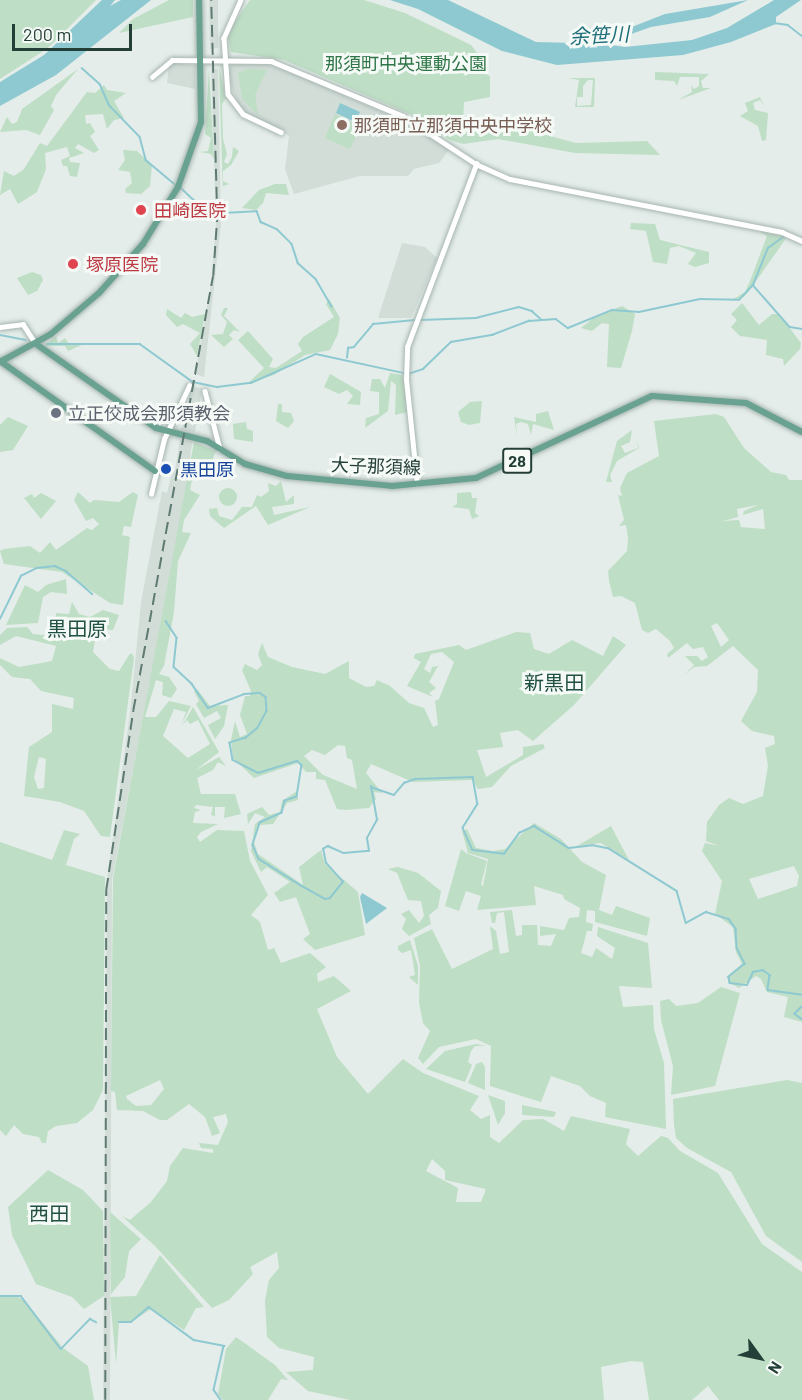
<!DOCTYPE html>
<html>
<head>
<meta charset="utf-8">
<style>
	body { margin:0 }
	#map { position:relative; width:802px; height:1400px; overflow:hidden; background:#e4ede9; font-family:Barlow,"Noto Sans JP",sans-serif }
	div>[style] { position:absolute }
	.built>* { inset:0; background:#d2ddd8 }
	.green>* { inset:0; background:#bedec5 }
	.round { border-radius:50% }
	.water>* { inset:0; background:#8ec9d1 }
	.stream>* { height:1.5px; margin:-0.75px; padding:0 0.75px; transform-origin:0.75px; border-radius:0.75px; background:#8ec9d1 }
	.roads { filter:drop-shadow(0 0 2px #a7b5b0) drop-shadow(0 0 2px #a7b5b0) }
	.minor>* { height:4.5px; margin:-2.25px; padding:0 2.25px; transform-origin:2.25px; border-radius:2.25px; background:#fff }
	.major>* { height:6px; margin:-3px; padding:0 3px; transform-origin:3px; border-radius:3px; background:#6aa292 }
	.rail>* { height:1.5px; margin-top:-0.75px; transform-origin:0; background:repeating-linear-gradient(90deg,#5e7a72 0 12px,transparent 0 18px) }
	.dots>* { width:16px; height:16px; translate:-50% -50%; box-sizing:border-box; border:3px solid #f5faf7; border-radius:50% }
	span { translate:-50% -50%; white-space:nowrap; text-align:center; line-height:1.15; -webkit-text-stroke:6px #f5faf7; paint-order:stroke }
	.shield-label span { padding:2px 4px; background:#f5faf7; border:2px solid; border-radius:4px; -webkit-text-stroke-width:0 }
	.shield-label { font-size:16px; color:#243f37; font-weight:700 }
	.park-label { font-size:18px; color:#2e7547 }
	.education-label { font-size:18px; color:#785e54 }
	.left { translate:0 -50%; text-align:left }
	.health-label { font-size:18px; color:#be3a42 }
	.worship-label { font-size:18px; color:#5b616d }
	.street-label { font-size:18px; color:#243f37 }
	.transit-label { font-size:18px; color:#164399 }
	.water-label { font-size:20px; color:#1e6e7a; font-style:italic }
	.neighbourhood-label { font-size:20px; color:#205143 }
	.north { position:absolute; left:730px; top:1328px; width:60px; height:60px; -webkit-text-stroke:4px #f5faf7; paint-order:stroke; rotate:123deg; font-size:16px; font-weight:700; line-height:24px; text-align:center; color:#243f37 }
	.north::after { content:''; display:block; margin:auto; width:21px; height:27px; background:#243f37; clip-path:polygon(50% 0,100% 100%,50% 72%,0 100%) }
	.scale { position:absolute; left:12px; top:24px; width:120px; height:27px; box-sizing:border-box; border:3px solid #243f37; border-top:0; padding-left:8px; font-size:18px; line-height:21px; white-space:nowrap; color:#243f37; -webkit-text-stroke:4px #f5faf7; paint-order:stroke }
</style>
</head>
<body>
<div id="map">
	<div class="built">
		<i style="clip-path:polygon(209px 0,218px 0,218px 48px,210px 49px)"></i>
		<i style="clip-path:polygon(232px 62px,260px 63px,283px 69px,406px 122px,449px 150px,439px 163px,414px 169px,408px 176px,360px 176px,294px 194px,285px 169px,289px 136px,247px 113px,238px 103px,228px 77px)"></i>
		<i style="clip-path:polygon(175px 63px,195px 66px,195px 89px,167px 83px,169px 65px)"></i>
		<i style="clip-path:polygon(211px 69px,218px 69px,221px 224px,204px 377px,195px 374px,211px 285px,216px 224px)"></i>
		<i style="clip-path:polygon(402px 243px,425px 247px,437px 258px,411px 318px,378px 318px)"></i>
		<i style="clip-path:polygon(192px 387px,202px 388px,195px 432px,181px 430px)"></i>
		<i style="clip-path:polygon(180px 440px,192px 442px,186px 492px,112px 880px,110px 1400px,103px 1400px,107px 880px,130px 713px,141px 602px,162px 491px,167px 493px,172px 472px,175px 471px)"></i>
	</div>
	<div class="green">
		<i style="clip-path:polygon(0 0,96px 0,48px 48px,0 79px)"></i>
		<i style="clip-path:polygon(169px 0,193px 0,193px 17px,119px 33px,133px 19px)"></i>
		<i style="clip-path:polygon(250px 0,364px 0,405px 13px,471px 45px,477px 53px,480px 71px,490px 76px,490px 97px,464px 102px,463px 123px,476px 120px,501px 123px,576px 143px,647px 141px,660px 155px,575px 153px,498px 139px,463px 144px,450px 140px,410px 114px,284px 60px,231px 52px,228px 37px,234px 23px)"></i>
		<i style="clip-path:polygon(219px 67px,226px 98px,222px 104px,223px 139px,227px 154px,224px 162px,228px 164px,232px 157px,233px 147px,239px 151px,231px 165px,223px 171px,223px 181px,229px 184px,223px 186px,223px 194px)"></i>
		<i style="clip-path:polygon(209px 68px,211px 104px,214px 159px,211px 154px,200px 152px,208px 151px,211px 138px,205px 134px)"></i>
		<i style="clip-path:polygon(78px 69px,56px 95px,51px 106px,54px 110px,40px 135px,26px 130px,0 132px,7px 117px,12px 124px,17px 122px,22px 109px)"></i>
		<i style="clip-path:polygon(247px 69px,267px 70px,255px 95px,258px 115px,242px 99px,238px 73px)"></i>
		<i style="clip-path:polygon(655px 72px,709px 74px,701px 81px,703px 88px,711px 88px,678px 100px,692px 92px,691px 85px,694px 89px,699px 86px,699px 77px,680px 77px,677px 86px,674px 81px,655px 80px)"></i>
		<i style="clip-path:polygon(evenodd,595px 78px,594px 107px,575px 107px,579px 80px,568px 78px,595px 78px,588px 80px,593px 80px,591px 105px,577px 106px,577px 97px,583px 97px,583px 86px,588px 80px)"></i>
		<i style="clip-path:polygon(104px 85px,107px 90px,126px 93px,114px 101px,124px 118px,114px 120px,107px 129px,103px 114px,85px 115px,86px 124px,90px 123px,95px 132px,90px 136px,99px 150px,94px 153px,78px 144px,75px 148px,84px 153px,69px 158px,70px 162px,80px 163px,77px 177px,70px 176px,67px 166px,63px 166px,61px 160px,70px 156px,67px 147px,45px 153px,46px 169px,37px 192px,18px 204px,10px 189px,0 195px,4px 171px,14px 176px,24px 169px,40px 143px,47px 146px,87px 92px,95px 93px)"></i>
		<i style="clip-path:polygon(760px 97px,764px 106px,760px 100px,753px 103px,755px 110px,768px 113px,766px 140px,762px 141px,758px 126px,740px 116px,748px 111px,745px 103px)"></i>
		<i style="clip-path:polygon(335px 114px,361px 126px,350px 149px,325px 138px)"></i>
		<i style="clip-path:polygon(123px 150px,137px 151px,152px 165px,150px 186px,141px 194px,126px 193px,125px 189px,132px 183px,130px 172px,118px 170px,125px 160px)"></i>
		<i style="clip-path:polygon(275px 184px,286px 184px,289px 195px,266px 193px,263px 203px,256px 210px,242px 208px,259px 190px)"></i>
		<i style="clip-path:polygon(631px 223px,655px 224px,660px 240px,709px 252px,709px 263px,695px 267px,688px 264px,696px 253px,679px 246px,670px 248px,667px 264px,653px 262px,646px 231px,630px 229px)"></i>
		<i style="clip-path:polygon(759px 231px,787px 237px,749px 291px,744px 297px,730px 301px,745px 292px,750px 281px,767px 236px)"></i>
		<i style="clip-path:polygon(32px 272px,41px 275px,43px 280px,37px 291px,28px 295px,17px 278px)"></i>
		<i style="clip-path:polygon(329px 299px,340px 318px,338px 334px,330px 350px,305px 355px,274px 375px,248px 383px,264px 368px,238px 340px,248px 331px,273px 359px,269px 367px,276px 368px,302px 351px,298px 344px,303px 337px,334px 317px,326px 304px)"></i>
		<i style="clip-path:polygon(742px 303px,759px 325px,772px 314px,779px 314px,801px 343px,800px 349px,784px 366px,783px 359px,766px 355px,767px 340px,740px 336px,731px 327px,737px 320px,731px 314px)"></i>
		<i style="clip-path:polygon(622px 306px,635px 314px,632px 331px,621px 368px,607px 367px,609px 324px,602px 323px,592px 331px,581px 328px,596px 316px)"></i>
		<i style="clip-path:polygon(224px 308px,228px 308px,224px 316px,240px 332px,234px 330px,229px 335px,233px 339px,224px 347px,211px 335px,223px 334px,227px 322px,221px 315px)"></i>
		<i style="clip-path:polygon(167px 309px,181px 318px,185px 313px,192px 317px,205px 314px,197px 356px,190px 344px,200px 333px,183px 324px,177px 327px,166px 315px)"></i>
		<i style="clip-path:polygon(56px 336px,58px 343px,65px 338px,69px 344px,84px 344px,68px 351px,65px 346px,44px 346px)"></i>
		<i style="clip-path:polygon(390px 373px,403px 375px,407px 412px,395px 415px,396px 385px,391px 381px,388px 411px,365px 428px,366px 418px,379px 414px,379px 392px,370px 391px,372px 379px,380px 379px,385px 388px)"></i>
		<i style="clip-path:polygon(330px 374px,361px 392px,360px 405px,347px 404px,353px 396px,347px 390px,339px 394px,324px 387px)"></i>
		<i style="clip-path:polygon(482px 401px,480px 423px,469px 425px,461px 422px,458px 412px,470px 402px)"></i>
		<i style="clip-path:polygon(278px 404px,282px 404px,282px 412px,291px 413px,294px 421px,288px 428px,276px 421px)"></i>
		<i style="clip-path:polygon(548px 411px,554px 430px,533px 424px,531px 435px,528px 424px,521px 422px,516px 424px,517px 436px,514px 417px,536px 422px,536px 414px)"></i>
		<i style="clip-path:polygon(evenodd,716px 414px,724px 417px,744px 448px,771px 472px,786px 475px,789px 480px,802px 480px,802px 1022px,784px 1017px,788px 997px,767px 992px,761px 979px,756px 976px,739px 988px,728px 982px,729px 975px,742px 964px,736px 952px,733px 927px,715px 914px,722px 881px,702px 851px,705px 843px,719px 846px,706px 841px,707px 822px,719px 805px,729px 798px,743px 804px,763px 796px,768px 766px,765px 748px,775px 744px,774px 736px,752px 731px,741px 721px,757px 692px,758px 670px,733px 646px,707px 666px,694px 667px,684px 675px,694px 665px,685px 656px,697px 656px,702px 661px,708px 657px,703px 647px,693px 649px,687px 643px,668px 658px,667px 654px,674px 648px,670px 641px,656px 629px,648px 633px,642px 630px,635px 603px,621px 596px,613px 597px,609px 581px,608px 571px,627px 551px,628px 538px,626px 525px,619px 526px,624px 520px,618px 495px,622px 496px,620px 488px,627px 473px,659px 456px,654px 421px,716px 414px,758px 505px,744px 511px,743px 515px,763px 509px,765px 529px,741px 527px,739px 520px,723px 521px,738px 517px,737px 509px,758px 505px,716px 414px,717px 623px,729px 640px,721px 647px,711px 626px,717px 623px,716px 414px,794px 866px,799px 876px,797px 886px,758px 899px,749px 879px,794px 866px)"></i>
		<i style="clip-path:polygon(8px 417px,28px 426px,13px 450px,0 452px,0 425px)"></i>
		<i style="clip-path:polygon(246px 422px,247px 429px,253px 431px,253px 442px,234px 439px,233px 424px)"></i>
		<i style="clip-path:polygon(632px 430px,630px 442px,621px 446px,625px 453px,638px 448px,637px 440px,639px 448px,617px 461px,610px 475px,612px 482px,606px 482px,617px 441px)"></i>
		<i style="clip-path:polygon(evenodd,194px 442px,216px 451px,211px 463px,196px 459px,190px 490px,200px 495px,184px 520px,182px 532px,191px 533px,178px 561px,174px 612px,164px 666px,159px 674px,169px 677px,177px 689px,171px 698px,162px 695px,163px 682px,156px 680px,145px 717px,156px 717px,169px 701px,191px 706px,181px 725px,186px 712px,174px 709px,163px 736px,188px 758px,210px 744px,198px 720px,190px 724px,187px 720px,182px 726px,193px 707px,219px 752px,196px 770px,219px 757px,226px 766px,218px 762px,213px 770px,197px 778px,201px 794px,235px 794px,241px 814px,224px 818px,225px 807px,215px 807px,215px 816px,211px 815px,213px 807px,196px 805px,194px 808px,201px 810px,195px 812px,193px 823px,218px 824px,201px 832px,197px 837px,200px 842px,217px 830px,244px 831px,250px 861px,268px 895px,251px 915px,260px 922px,268px 950px,274px 948px,281px 963px,310px 953px,326px 967px,317px 974px,318px 982px,334px 976px,351px 991px,317px 1009px,337px 1057px,368px 1094px,403px 1059px,423px 1073px,479px 1096px,470px 1110px,481px 1119px,490px 1115px,490px 1137px,499px 1143px,523px 1120px,543px 1119px,564px 1131px,571px 1116px,630px 1129px,626px 1144px,638px 1156px,661px 1136px,668px 1138px,680px 1151px,718px 1173px,762px 1244px,802px 1272px,802px 1400px,719px 1400px,708px 1386px,692px 1400px,649px 1400px,643px 1362px,631px 1361px,601px 1367px,604px 1400px,350px 1400px,308px 1391px,286px 1372px,313px 1370px,314px 1357px,279px 1348px,267px 1337px,265px 1301px,269px 1280px,279px 1268px,277px 1252px,250px 1267px,253px 1274px,229px 1300px,212px 1308px,155px 1246px,122px 1216px,130px 1220px,151px 1202px,167px 1181px,170px 1166px,183px 1148px,213px 1153px,213px 1149px,201px 1148px,199px 1143px,218px 1145px,228px 1122px,226px 1114px,213px 1117px,220px 1133px,212px 1136px,205px 1117px,189px 1104px,167px 1120px,160px 1120px,143px 1111px,117px 1110px,115px 1092px,111px 1091px,113px 878px,194px 442px,160px 1080px,164px 1089px,151px 1105px,136px 1106px,127px 1099px,126px 1096px,160px 1080px,194px 442px,432px 1159px,445px 1171px,445px 1180px,486px 1189px,481px 1202px,456px 1202px,458px 1188px,426px 1171px,432px 1159px)"></i>
		<i style="clip-path:polygon(281px 481px,286px 502px,294px 495px,294px 504px,272px 507px,274px 515px,310px 507px,268px 525px,256px 506px,224px 528px,210px 516px,209px 509px,217px 508px,219px 516px,232px 520px,242px 507px,252px 507px,257px 495px,261px 497px,269px 491px,268px 483px,276px 486px)"></i>
		<i class="round" style="left:219px;top:488px;width:18px;height:18px"></i>
		<i style="clip-path:polygon(78px 492px,90px 503px,94px 500px,119px 502px,133px 492px,138px 495px,131px 527px,124px 526px,122px 535px,130px 537px,123px 605px,110px 603px,62px 572px,4px 564px,0 551px,4px 549px,30px 546px,40px 553px,50px 542px,56px 550px,87px 528px,92px 530px,99px 524px,93px 518px,86px 521px,74px 500px)"></i>
		<i style="clip-path:polygon(471px 492px,472px 498px,477px 498px,475px 513px,479px 516px,472px 519px,469px 509px,452px 507px,457px 504px,457px 493px)"></i>
		<i style="clip-path:polygon(41px 493px,56px 501px,41px 519px,24px 498px,32px 494px,34px 498px)"></i>
		<i style="clip-path:polygon(66px 579px,67px 594px,51px 592px,43px 597px,38px 623px,6px 625px,25px 585px,38px 592px,46px 585px)"></i>
		<i style="clip-path:polygon(evenodd,72px 602px,79px 614px,90px 617px,103px 610px,119px 615px,113px 630px,100px 629px,96px 635px,93px 652px,110px 669px,119px 671px,129px 655px,132px 653px,134px 658px,110px 837px,101px 836px,84px 811px,60px 802px,24px 796px,29px 747px,52px 732px,52px 704px,73px 709px,74px 698px,41px 691px,30px 679px,12px 677px,0 665px,0 658px,19px 667px,52px 661px,56px 646px,16px 636px,0 645px,0 635px,7px 628px,27px 627px,33px 634px,54px 636px,56px 613px,69px 614px,72px 602px,39px 757px,46px 759px,44px 788px,38px 789px,34px 777px,39px 757px)"></i>
		<i style="clip-path:polygon(evenodd,516px 632px,530px 633px,534px 649px,549px 654px,572px 640px,603px 656px,613px 636px,626px 645px,574px 705px,533px 741px,518px 730px,500px 733px,503px 747px,477px 750px,486px 777px,523px 755px,523px 747px,543px 744px,545px 748px,511px 766px,492px 787px,478px 789px,472px 780px,413px 782px,371px 764px,366px 773px,382px 793px,374px 792px,376px 799px,369px 808px,346px 810px,337px 809px,325px 780px,316px 779px,316px 772px,306px 772px,298px 763px,254px 778px,233px 758px,231px 740px,235px 721px,240px 737px,247px 734px,240px 715px,245px 696px,250px 696px,251px 691px,242px 670px,245px 664px,257px 670px,262px 665px,258px 654px,262px 643px,268px 657px,292px 667px,325px 674px,349px 661px,349px 678px,366px 687px,374px 686px,377px 680px,390px 686px,409px 703px,424px 708px,433px 727px,438px 725px,435px 701px,439px 699px,454px 662px,442px 652px,431px 654px,424px 669px,430px 673px,432px 667px,438px 666px,429px 682px,436px 688px,429px 693px,433px 697px,407px 686px,421px 662px,414px 658px,415px 654px,459px 645px,466px 650px,516px 632px,338px 745px,345px 746px,347px 758px,352px 760px,357px 789px,323px 775px,304px 756px,312px 750px,325px 755px,338px 745px)"></i>
		<i style="clip-path:polygon(197px 689px,210px 706px,228px 705px,224px 726px,215px 739px,208px 725px,221px 718px,217px 711px,204px 718px,196px 704px,199px 701px,194px 691px)"></i>
		<i style="clip-path:polygon(297px 791px,298px 800px,287px 803px,273px 824px,260px 825px,254px 842px,258px 854px,303px 885px,299px 867px,321px 850px,325px 864px,358px 892px,365px 935px,315px 950px,303px 939px,310px 934px,296px 897px,280px 902px,274px 893px,290px 882px,267px 867px,261px 872px,251px 851px,255px 824px,265px 817px,255px 813px,248px 824px,247px 814px,262px 807px,269px 815px,280px 812px,282px 801px)"></i>
		<i style="clip-path:polygon(534px 823px,561px 839px,582px 862px,606px 875px,599px 910px,612px 915px,616px 906px,650px 918px,647px 936px,595px 922px,595px 911px,587px 910px,586px 922px,593px 924px,592px 931px,587px 931px,581px 953px,592px 957px,596px 948px,612px 959px,615px 948px,597px 936px,598px 927px,648px 943px,652px 988px,619px 986px,623px 1007px,653px 1005px,654px 1029px,664px 1063px,666px 1129px,605px 1117px,606px 1103px,590px 1096px,580px 1086px,551px 1076px,541px 1102px,490px 1086px,491px 1046px,476px 1039px,439px 1047px,423px 1064px,418px 1058px,430px 1031px,423px 1023px,419px 1003px,420px 966px,414px 938px,432px 929px,452px 969px,493px 949px,490px 926px,496px 931px,500px 954px,509px 952px,504px 912px,497px 913px,495px 923px,492px 923px,490px 912px,512px 910px,516px 936px,522px 935px,522px 925px,537px 925px,538px 945px,551px 946px,556px 934px,540px 936px,540px 926px,564px 930px,569px 918px,579px 917px,580px 908px,564px 899px,563px 895px,534px 886px,536px 905px,477px 910px,481px 896px,466px 891px,459px 911px,445px 906px,461px 849px,466px 853px,487px 861px,481px 884px,483px 886px,488px 859px,468px 853px,462px 831px,467px 829px,476px 848px,493px 851px,505px 849px)"></i>
		<i style="clip-path:polygon(611px 826px,629px 860px,601px 843px,577px 846px)"></i>
		<i style="clip-path:polygon(64px 830px,80px 834px,74px 839px,66px 865px,105px 877px,103px 1090px,93px 1110px,77px 1123px,56px 1126px,48px 1131px,46px 1143px,42px 1143px,39px 1137px,23px 1134px,14px 1125px,6px 1136px,0 1130px,0 842px,52px 860px)"></i>
		<i style="clip-path:polygon(398px 867px,418px 873px,441px 891px,438px 908px,429px 915px,431px 924px,409px 936px,402px 929px,406px 919px,401px 914px,409px 910px,419px 923px,424px 916px,421px 901px,408px 900px,397px 873px,388px 869px)"></i>
		<i style="clip-path:polygon(410px 940px,418px 966px,418px 985px,409px 977px,415px 975px,411px 950px,402px 953px,398px 950px,398px 946px)"></i>
		<i style="clip-path:polygon(721px 987px,740px 993px,715px 1086px,671px 1095px,673px 1066px,661px 1020px,660px 1001px,669px 999px,676px 1006px,698px 1003px)"></i>
		<i style="clip-path:polygon(476px 1044px,486px 1046px,475px 1046px,471px 1051px,468px 1062px,472px 1065px,465px 1082px,426px 1069px,445px 1051px)"></i>
		<i style="clip-path:polygon(482px 1062px,485px 1067px,485px 1090px,468px 1083px,476px 1064px)"></i>
		<i style="clip-path:polygon(787px 1080px,802px 1083px,802px 1262px,766px 1236px,731px 1172px,687px 1148px,676px 1138px,674px 1125px,673px 1099px)"></i>
		<i style="clip-path:polygon(488px 1095px,505px 1101px,505px 1113px,498px 1125px)"></i>
		<i style="clip-path:polygon(522px 1105px,556px 1112px,554px 1117px,522px 1115px)"></i>
		<i style="clip-path:polygon(48px 1170px,83px 1190px,103px 1211px,104px 1296px,84px 1309px,72px 1297px,36px 1284px,12px 1235px,8px 1207px)"></i>
		<i style="clip-path:polygon(110px 1212px,141px 1239px,129px 1251px,125px 1277px,111px 1294px)"></i>
		<i style="clip-path:polygon(160px 1255px,204px 1307px,196px 1308px,184px 1330px,151px 1309px,133px 1321px,119px 1322px,116px 1364px,110px 1297px,136px 1296px)"></i>
		<i style="clip-path:polygon(14px 1295px,25px 1301px,63px 1348px,88px 1366px,94px 1400px,0 1400px,0 1297px)"></i>
		<i style="clip-path:polygon(236px 1337px,275px 1365px,288px 1380px,281px 1379px,268px 1400px,223px 1400px,218px 1394px,226px 1349px)"></i>
	</div>
	<div class="water">
		<i style="clip-path:polygon(102px 0,115px 0,110px 6px,121px 0,151px 0,56px 75px,0 106px,0 82px,44px 55px)"></i>
		<i style="clip-path:polygon(390px 0,448px 0,536px 42px,574px 43px,596px 41px,665px 14px,748px 0,710px 17px,651px 27px,603px 44px,625px 47px,692px 40px,727px 28px,774px 0,801px 0,776px 17px,776px 24px,731px 42px,683px 55px,557px 65px,502px 51px,418px 9px)"></i>
		<i style="clip-path:polygon(340px 103px,360px 112px,355px 122px,336px 113px)"></i>
		<i style="clip-path:polygon(362px 893px,387px 908px,366px 924px,360px 897px)"></i>
	</div>
	<div class="stream">
		<i style="left:774px;top:23px;width:14px;rotate:8deg"></i>
		<i style="left:788px;top:25px;width:18px;rotate:38deg"></i>
		<i style="left:82px;top:68px;width:24px;rotate:42deg"></i>
		<i style="left:100px;top:84px;width:24px;rotate:66deg"></i>
		<i style="left:110px;top:106px;width:43px;rotate:45.9deg"></i>
		<i style="left:140px;top:137px;width:24px;rotate:75deg"></i>
		<i style="left:146px;top:160px;width:38px;rotate:40deg"></i>
		<i style="left:179px;top:186px;width:42px;rotate:43.1deg"></i>
		<i style="left:210px;top:215px;width:5px;rotate:-11deg"></i>
		<i style="left:223px;top:213px;width:34px;rotate:-3deg"></i>
		<i style="left:257px;top:211px;width:12px;rotate:70deg"></i>
		<i style="left:261px;top:222px;width:17px;rotate:24deg"></i>
		<i style="left:277px;top:229px;width:21px;rotate:45deg"></i>
		<i style="left:292px;top:244px;width:20px;rotate:72deg"></i>
		<i style="left:298px;top:263px;width:24px;rotate:42deg"></i>
		<i style="left:316px;top:279px;width:32px;rotate:60deg"></i>
		<i style="left:753px;top:285px;width:56px;rotate:48.6deg"></i>
		<i style="left:790px;top:327px;width:12px;rotate:9deg"></i>
		<i style="left:420px;top:320px;width:56px;rotate:-2deg"></i>
		<i style="left:476px;top:318px;width:44px;rotate:-14.3deg"></i>
		<i style="left:519px;top:307px;width:14px;rotate:17deg"></i>
		<i style="left:532px;top:311px;width:12px;rotate:42deg"></i>
		<i style="left:0;top:335px;width:26px;rotate:11deg"></i>
		<i style="left:47px;top:344px;width:93px"></i>
		<i style="left:140px;top:344px;width:65px;rotate:35.6deg"></i>
		<i style="left:193px;top:382px;width:25px;rotate:12deg"></i>
		<i style="left:217px;top:387px;width:34px;rotate:-7deg"></i>
		<i style="left:251px;top:383px;width:71px;rotate:-24deg"></i>
		<i style="left:316px;top:354px;width:90px;rotate:12.2deg"></i>
		<i style="left:347px;top:358px;width:10px;rotate:-84deg"></i>
		<i style="left:348px;top:348px;width:6px;rotate:-9deg"></i>
		<i style="left:354px;top:347px;width:30px;rotate:-50deg"></i>
		<i style="left:373px;top:324px;width:42px;rotate:-5.4deg"></i>
		<i style="left:408px;top:374px;width:16px;rotate:-18deg"></i>
		<i style="left:423px;top:369px;width:39px;rotate:-44deg"></i>
		<i style="left:451px;top:342px;width:42px;rotate:-9.7deg"></i>
		<i style="left:492px;top:335px;width:40px;rotate:-21deg"></i>
		<i style="left:529px;top:321px;width:27px;rotate:-4deg"></i>
		<i style="left:556px;top:319px;width:15px;rotate:37deg"></i>
		<i style="left:568px;top:328px;width:48px;rotate:-22.2deg"></i>
		<i style="left:612px;top:310px;width:27px;rotate:4deg"></i>
		<i style="left:639px;top:312px;width:62px;rotate:-12deg"></i>
		<i style="left:700px;top:299px;width:39px;rotate:1deg"></i>
		<i style="left:739px;top:300px;width:21px;rotate:-47deg"></i>
		<i style="left:753px;top:285px;width:40px;rotate:-68deg"></i>
		<i style="left:768px;top:248px;width:19px;rotate:-36deg"></i>
		<i style="left:0;top:619px;width:48px;rotate:-64deg"></i>
		<i style="left:21px;top:576px;width:18px;rotate:-27deg"></i>
		<i style="left:37px;top:568px;width:18px;rotate:-6deg"></i>
		<i style="left:55px;top:566px;width:12px;rotate:24deg"></i>
		<i style="left:66px;top:571px;width:35px;rotate:41deg"></i>
		<i style="left:166px;top:621px;width:20px;rotate:57deg"></i>
		<i style="left:177px;top:638px;width:29px;rotate:96deg"></i>
		<i style="left:174px;top:667px;width:25px;rotate:43deg"></i>
		<i style="left:192px;top:684px;width:29px;rotate:56deg"></i>
		<i style="left:208px;top:708px;width:39px;rotate:-21deg"></i>
		<i style="left:244px;top:694px;width:16px;rotate:-4deg"></i>
		<i style="left:260px;top:693px;width:7px;rotate:34deg"></i>
		<i style="left:266px;top:697px;width:14px;rotate:86deg"></i>
		<i style="left:267px;top:711px;width:19px;rotate:118deg"></i>
		<i style="left:258px;top:728px;width:16px;rotate:140deg"></i>
		<i style="left:246px;top:738px;width:17px;rotate:163deg"></i>
		<i style="left:230px;top:743px;width:17px;rotate:80deg"></i>
		<i style="left:233px;top:760px;width:28px;rotate:27deg"></i>
		<i style="left:258px;top:773px;width:41px;rotate:-17.1deg"></i>
		<i style="left:297px;top:761px;width:6px;rotate:39deg"></i>
		<i style="left:302px;top:765px;width:32px;rotate:99deg"></i>
		<i style="left:297px;top:797px;width:13px;rotate:162deg"></i>
		<i style="left:285px;top:801px;width:12px;rotate:104deg"></i>
		<i style="left:282px;top:813px;width:24px;rotate:156deg"></i>
		<i style="left:260px;top:823px;width:23px;rotate:108deg"></i>
		<i style="left:253px;top:845px;width:15px;rotate:67deg"></i>
		<i style="left:259px;top:859px;width:51px;rotate:32.1deg"></i>
		<i style="left:302px;top:886px;width:26px;rotate:29deg"></i>
		<i style="left:325px;top:899px;width:5px;rotate:-11deg"></i>
		<i style="left:330px;top:898px;width:21px;rotate:-51deg"></i>
		<i style="left:343px;top:882px;width:25px;rotate:-132deg"></i>
		<i style="left:326px;top:863px;width:14px;rotate:-102deg"></i>
		<i style="left:323px;top:849px;width:6px;rotate:-31deg"></i>
		<i style="left:328px;top:846px;width:17px;rotate:24deg"></i>
		<i style="left:344px;top:853px;width:25px;rotate:-5deg"></i>
		<i style="left:369px;top:851px;width:13px;rotate:-99deg"></i>
		<i style="left:367px;top:838px;width:21px;rotate:-61deg"></i>
		<i style="left:377px;top:820px;width:34px;rotate:-100deg"></i>
		<i style="left:371px;top:787px;width:24px;rotate:19deg"></i>
		<i style="left:394px;top:795px;width:16px;rotate:-50deg"></i>
		<i style="left:404px;top:783px;width:12px;rotate:-20deg"></i>
		<i style="left:415px;top:779px;width:58px;rotate:-2deg"></i>
		<i style="left:473px;top:777px;width:27px;rotate:80deg"></i>
		<i style="left:478px;top:804px;width:28px;rotate:122deg"></i>
		<i style="left:463px;top:828px;width:24px;rotate:66deg"></i>
		<i style="left:473px;top:850px;width:31px;rotate:7deg"></i>
		<i style="left:504px;top:854px;width:26px;rotate:-54deg"></i>
		<i style="left:519px;top:833px;width:17px;rotate:-25deg"></i>
		<i style="left:534px;top:826px;width:41px;rotate:32.2deg"></i>
		<i style="left:569px;top:848px;width:23px;rotate:-7deg"></i>
		<i style="left:592px;top:845px;width:16px;rotate:11deg"></i>
		<i style="left:608px;top:848px;width:81px;rotate:31.9deg"></i>
		<i style="left:677px;top:891px;width:33px;rotate:74deg"></i>
		<i style="left:686px;top:923px;width:23px;rotate:-29deg"></i>
		<i style="left:706px;top:912px;width:24px;rotate:17deg"></i>
		<i style="left:729px;top:919px;width:12px;rotate:55deg"></i>
		<i style="left:736px;top:929px;width:19px;rotate:87deg"></i>
		<i style="left:737px;top:948px;width:18px;rotate:63deg"></i>
		<i style="left:745px;top:964px;width:21px;rotate:141deg"></i>
		<i style="left:729px;top:977px;width:6px;rotate:81deg"></i>
		<i style="left:730px;top:983px;width:17px;rotate:7deg"></i>
		<i style="left:747px;top:985px;width:14px;rotate:-65deg"></i>
		<i style="left:753px;top:972px;width:10px;rotate:-11deg"></i>
		<i style="left:763px;top:970px;width:9px;rotate:36deg"></i>
		<i style="left:770px;top:975px;width:15px;rotate:98deg"></i>
		<i style="left:768px;top:990px;width:34px;rotate:8deg"></i>
		<i style="left:802px;top:1007px;width:10px;rotate:135deg"></i>
		<i style="left:795px;top:1014px;width:9px;rotate:36deg"></i>
		<i style="left:0;top:1296px;width:21px"></i>
		<i style="left:21px;top:1296px;width:66px;rotate:53deg"></i>
		<i style="left:61px;top:1349px;width:42px;rotate:-46deg"></i>
		<i style="left:90px;top:1319px;width:7px;rotate:27deg"></i>
		<i style="left:119px;top:1322px;width:12px"></i>
		<i style="left:131px;top:1322px;width:23px;rotate:-40deg"></i>
		<i style="left:149px;top:1307px;width:56px;rotate:36.3deg"></i>
		<i style="left:194px;top:1340px;width:31px;rotate:11deg"></i>
		<i style="left:224px;top:1346px;width:45px;rotate:102.8deg"></i>
		<i style="left:214px;top:1390px;width:12px;rotate:55deg"></i>
	</div>
	<div class="roads">
		<div class="minor">
			<i style="left:241px;top:0;width:42px;rotate:114.1deg"></i>
			<i style="left:224px;top:38px;width:56px;rotate:85.9deg"></i>
			<i style="left:228px;top:94px;width:25px;rotate:53deg"></i>
			<i style="left:243px;top:114px;width:42px;rotate:25.3deg"></i>
			<i style="left:152px;top:77px;width:26px;rotate:-40deg"></i>
			<i style="left:172px;top:60px;width:99px;rotate:0.6deg"></i>
			<i style="left:271px;top:61px;width:143px;rotate:22.6deg"></i>
			<i style="left:403px;top:116px;width:87px;rotate:33.3deg"></i>
			<i style="left:476px;top:164px;width:37px;rotate:24deg"></i>
			<i style="left:510px;top:179px;width:277px;rotate:11deg"></i>
			<i style="left:782px;top:232px;width:22px;rotate:24deg"></i>
			<i style="left:0;top:327px;width:23px;rotate:-7deg"></i>
			<i style="left:23px;top:324px;width:24px;rotate:57deg"></i>
			<i style="left:205px;top:391px;width:60px;rotate:75.5deg"></i>
			<i style="left:417px;top:484px;width:105px;rotate:-96deg"></i>
			<i style="left:406px;top:380px;width:33px;rotate:-88deg"></i>
			<i style="left:407px;top:347px;width:196px;rotate:-69.3deg"></i>
			<i style="left:151px;top:494px;width:57px;rotate:-76.7deg"></i>
			<i style="left:164px;top:439px;width:59px;rotate:-64.7deg"></i>
		</div>
		<div class="major">
			<i style="left:36px;top:344px;width:146px;rotate:35deg"></i>
			<i style="left:156px;top:428px;width:53px;rotate:14.3deg"></i>
			<i style="left:207px;top:441px;width:44px;rotate:31.2deg"></i>
			<i style="left:245px;top:464px;width:44px;rotate:15.9deg"></i>
			<i style="left:287px;top:476px;width:105px;rotate:5.4deg"></i>
			<i style="left:392px;top:486px;width:84px;rotate:-5.4deg"></i>
			<i style="left:476px;top:478px;width:194px;rotate:-25deg"></i>
			<i style="left:652px;top:396px;width:94px;rotate:4.3deg"></i>
			<i style="left:746px;top:403px;width:63px;rotate:27.4deg"></i>
			<i style="left:0;top:361px;width:190px;rotate:35.4deg"></i>
			<i style="left:0;top:362px;width:58px;rotate:-28.8deg"></i>
			<i style="left:51px;top:334px;width:63px;rotate:-40.5deg"></i>
			<i style="left:99px;top:293px;width:66px;rotate:-48.1deg"></i>
			<i style="left:143px;top:244px;width:67px;rotate:-58.4deg"></i>
			<i style="left:178px;top:187px;width:69px;rotate:-70.5deg"></i>
			<i style="left:201px;top:122px;width:122px;rotate:-90.9deg"></i>
		</div>
	</div>
	<div class="rail">
		<i style="left:105px;top:1400px;width:510px;rotate:-89.89deg"></i>
		<i style="left:106px;top:890px;width:181px;rotate:-81.4deg"></i>
		<i style="left:133px;top:711px;width:442px;rotate:-79.6deg"></i>
		<i style="left:213px;top:276px;width:59px;rotate:-86.1deg"></i>
		<i style="left:217px;top:217px;width:217px;rotate:-91.6deg"></i>
	</div>
	<div class="dots">
		<i style="left:342px;top:125px;background:#8d6e63"></i>
		<i style="left:141px;top:210px;background:#e0444e"></i>
		<i style="left:73px;top:264px;background:#e0444e"></i>
		<i style="left:56px;top:413px;background:#6b7280"></i>
		<i style="left:166px;top:469px;background:#1a4fb4"></i>
	</div>
	<div class="shield-label">
		<span style="left:517px;top:461px">28</span>
	</div>
	<div class="park-label">
		<span style="left:406px;top:63px">那須町中央運動公園</span>
	</div>
	<div class="education-label">
		<span class="left" style="left:354px;top:125px">那須町立那須中央中学校</span>
	</div>
	<div class="health-label">
		<span class="left" style="left:154px;top:210px">田崎医院</span>
		<span class="left" style="left:86px;top:264px">塚原医院</span>
	</div>
	<div class="worship-label">
		<span class="left" style="left:68px;top:413px">立正佼成会那須教会</span>
	</div>
	<div class="street-label">
		<span style="left:376px;top:466px;rotate:2deg">大子那須線</span>
	</div>
	<div class="transit-label">
		<span class="left" style="left:180px;top:469px">黒田原</span>
	</div>
	<div class="water-label">
		<span style="left:599px;top:35px;rotate:-3deg">余笹川</span>
	</div>
	<div class="neighbourhood-label">
		<span style="left:77px;top:628px">黒田原</span>
		<span style="left:554px;top:682px">新黒田</span>
		<span style="left:49px;top:1213px">西田</span>
	</div>
	<div class="north">N</div>
	<div class="scale">200 m</div>
</div>
</body>
</html>
